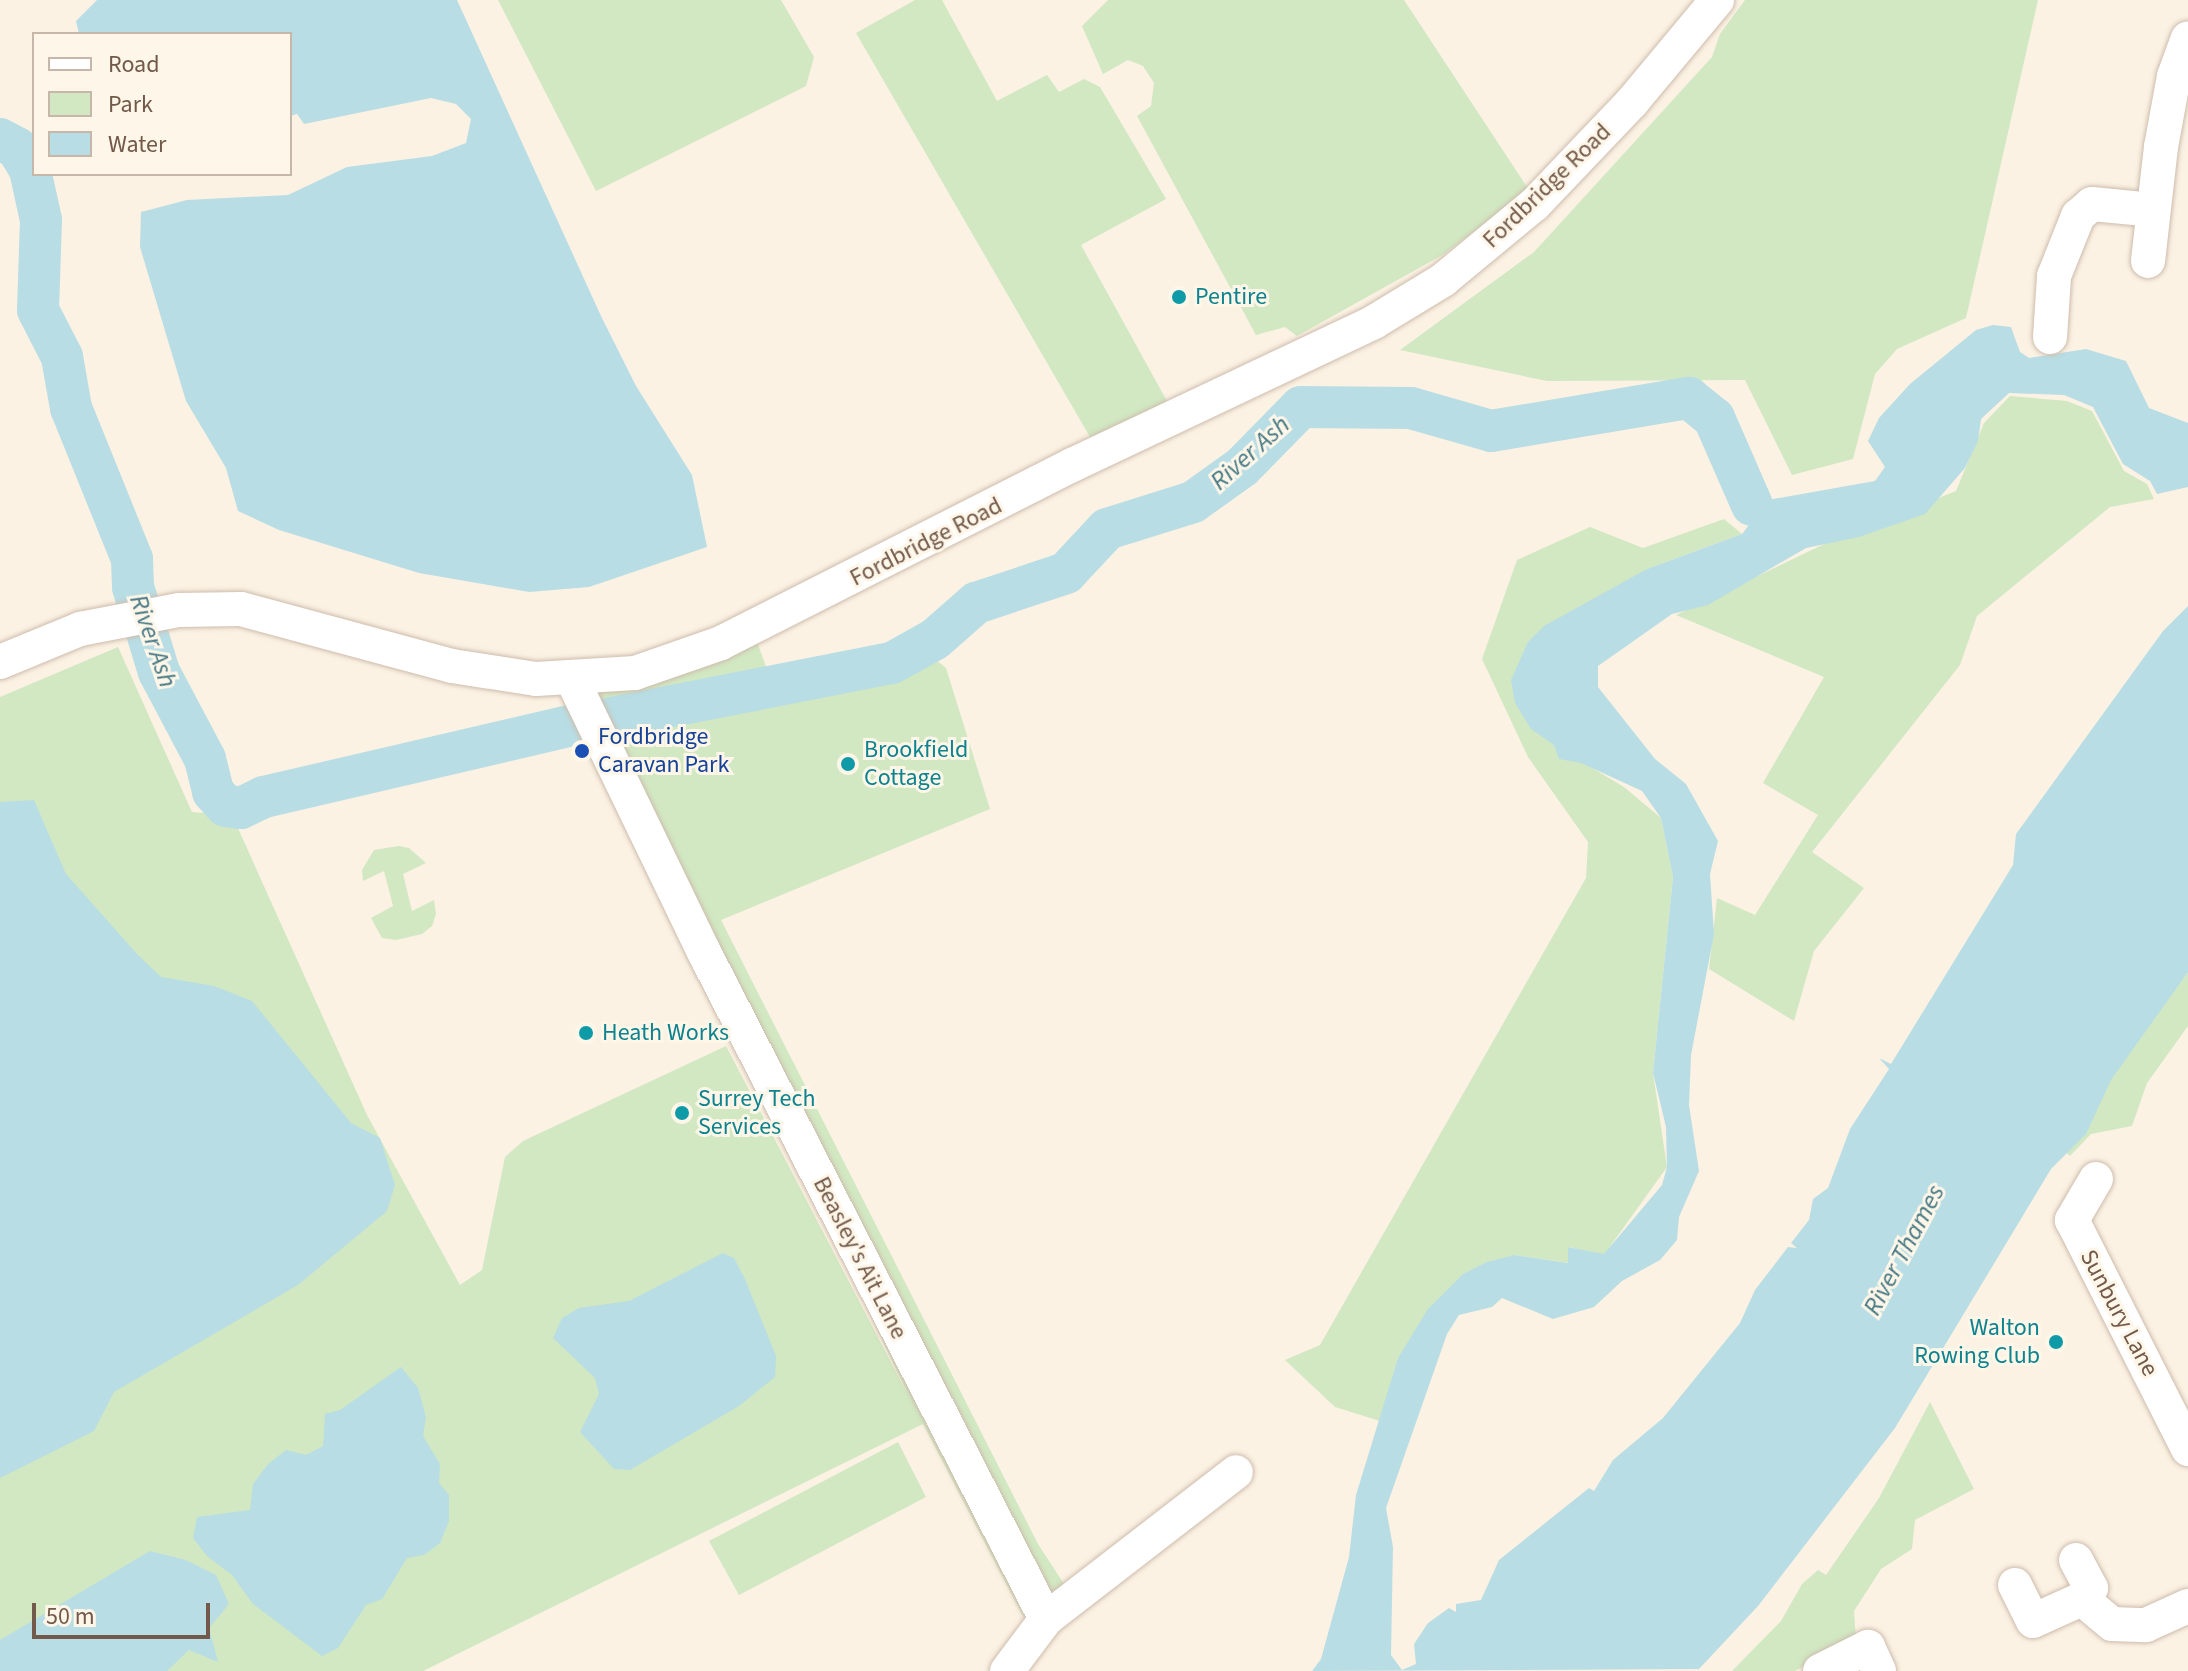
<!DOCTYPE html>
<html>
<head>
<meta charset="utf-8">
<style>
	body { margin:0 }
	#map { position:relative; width:2188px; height:1671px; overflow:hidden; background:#fbf2e3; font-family:"Source Sans 3",sans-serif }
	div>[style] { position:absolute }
	.green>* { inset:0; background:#d1e8c2 }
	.water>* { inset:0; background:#b8dde4 }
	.river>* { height:42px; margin:-21px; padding:0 21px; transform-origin:21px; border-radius:21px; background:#b8dde4 }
	.roads { filter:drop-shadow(0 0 2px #cebcad) drop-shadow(0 0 2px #cebcad) }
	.minor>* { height:34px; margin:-17px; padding:0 17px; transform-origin:17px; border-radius:17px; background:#fff }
	.dots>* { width:22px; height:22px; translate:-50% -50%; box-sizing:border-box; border:4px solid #fef6e8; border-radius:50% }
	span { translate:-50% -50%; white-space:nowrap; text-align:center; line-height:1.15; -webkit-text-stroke:6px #fef6e8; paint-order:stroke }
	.street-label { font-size:24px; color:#72594a }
	.culture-label { font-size:24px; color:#0d838f }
	.left { translate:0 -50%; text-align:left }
	.right { translate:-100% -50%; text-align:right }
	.transit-label { font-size:24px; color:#164399 }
	.water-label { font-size:26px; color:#457985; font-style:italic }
	.legend { position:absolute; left:32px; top:32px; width:260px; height:144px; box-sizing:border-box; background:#fef6e8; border:2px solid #c6b7a9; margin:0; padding:10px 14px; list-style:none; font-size:24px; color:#72594a }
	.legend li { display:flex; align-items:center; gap:16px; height:40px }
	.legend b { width:40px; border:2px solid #c6b7a9 }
	.scale { position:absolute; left:32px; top:1603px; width:178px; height:36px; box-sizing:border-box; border:4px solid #72594a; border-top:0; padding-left:10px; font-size:24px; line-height:28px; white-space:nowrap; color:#72594a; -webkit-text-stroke:6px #fef6e8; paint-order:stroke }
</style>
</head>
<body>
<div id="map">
	<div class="green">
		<i style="clip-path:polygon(498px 0,781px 0,814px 57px,806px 86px,596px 191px)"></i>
		<i style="clip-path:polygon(915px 0,942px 0,997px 101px,1047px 75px,1059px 92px,1084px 79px,1100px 87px,1166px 199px,1081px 245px,1168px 403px,1090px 437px,856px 33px)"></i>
		<i style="clip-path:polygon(1108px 0,1404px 0,1529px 190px,1444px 254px,1297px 336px,1285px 327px,1256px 335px,1137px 116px,1151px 106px,1154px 83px,1143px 66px,1128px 60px,1103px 74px,1082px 26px)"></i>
		<i style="clip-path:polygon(1745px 0,2038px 0,1966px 318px,1897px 349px,1875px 374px,1853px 459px,1792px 475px,1745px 380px,1547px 381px,1400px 350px,1534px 252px,1712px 57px,1720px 34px)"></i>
		<i style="clip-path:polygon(2010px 396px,2067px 401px,2092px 411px,2124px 471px,2147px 484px,2154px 499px,2110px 507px,1977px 616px,1960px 665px,1812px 852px,1864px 888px,1814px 951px,1794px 1021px,1709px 969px,1717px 898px,1755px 915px,1818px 815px,1763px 783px,1824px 677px,1676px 615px,1820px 546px,1956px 491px,1984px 423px)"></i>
		<i style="clip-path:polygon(1724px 519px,1742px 534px,1647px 569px,1554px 745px,1624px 787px,1661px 818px,1673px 877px,1653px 1073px,1667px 1167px,1604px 1255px,1569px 1247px,1569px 1263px,1515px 1255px,1398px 1358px,1380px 1421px,1335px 1407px,1285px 1360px,1320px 1345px,1586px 878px,1588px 842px,1528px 757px,1482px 659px,1517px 560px,1590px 527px,1643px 548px)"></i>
		<i style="clip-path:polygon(755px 636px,770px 678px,883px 655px,908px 637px,946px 668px,990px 809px,721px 920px,1038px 1544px,1064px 1584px,1023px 1616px,923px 1424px,423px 1671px,0 1671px,0 697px,118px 647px,192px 812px,232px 815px,367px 1115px,460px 1285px,482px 1270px,505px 1157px,523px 1141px,726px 1046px,908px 1395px,579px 693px)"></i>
		<i style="clip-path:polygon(399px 846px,409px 848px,426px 863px,403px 874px,412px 911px,434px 900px,436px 914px,432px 926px,422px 934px,396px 940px,382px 938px,371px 918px,393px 906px,384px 871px,363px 881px,362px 870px,374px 850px)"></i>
		<i style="clip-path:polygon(2188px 947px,2188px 1026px,2147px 1083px,2132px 1126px,2091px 1134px,2070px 1156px,2056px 1143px)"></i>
		<i style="clip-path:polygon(1930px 1402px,1974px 1489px,1915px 1520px,1912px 1549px,1881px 1569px,1854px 1611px,1856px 1639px,1795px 1671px,1732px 1671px,1781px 1621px,1802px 1584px,1818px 1570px,1826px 1575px,1879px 1498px)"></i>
		<i style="clip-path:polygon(898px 1442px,926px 1497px,739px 1595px,709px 1541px)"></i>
	</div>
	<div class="water">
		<i style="clip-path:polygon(97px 0,457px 0,601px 316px,636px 386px,692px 475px,707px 547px,589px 587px,529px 592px,419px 573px,279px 530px,238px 511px,226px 468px,186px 401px,140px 247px,141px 212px,187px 200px,288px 195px,347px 167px,432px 156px,466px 143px,471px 119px,456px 104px,431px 98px,304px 124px,297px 114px,290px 116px,290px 34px,79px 34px,76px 21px)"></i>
		<i style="clip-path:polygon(1993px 325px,2011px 327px,2020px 352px,2029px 358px,2086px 349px,2126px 361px,2149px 408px,2188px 423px,2188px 487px,2157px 494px,2150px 481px,2123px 464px,2093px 407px,2064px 395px,2009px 393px,1981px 419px,1978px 441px,1965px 468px,1925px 514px,1859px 537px,1806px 548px,1708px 605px,1672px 614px,1598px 666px,1598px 687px,1655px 759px,1686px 784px,1718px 841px,1710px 874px,1714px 934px,1691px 1055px,1689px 1105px,1699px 1171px,1679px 1217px,1677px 1240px,1660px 1260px,1622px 1281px,1594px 1307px,1553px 1319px,1502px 1298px,1492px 1307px,1459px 1315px,1447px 1334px,1386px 1508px,1393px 1547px,1391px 1655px,1402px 1670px,1416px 1664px,1414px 1644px,1428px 1623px,1449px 1608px,1456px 1612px,1456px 1604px,1481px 1600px,1499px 1560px,1589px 1488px,1594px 1491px,1613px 1460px,1663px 1418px,1740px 1323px,1755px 1290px,1788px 1247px,1797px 1248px,1791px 1243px,1809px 1220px,1813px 1199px,1828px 1188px,1850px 1129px,1889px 1069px,1879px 1058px,1891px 1064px,2013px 865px,2016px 834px,2163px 631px,2188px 606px,2188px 972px,2111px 1080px,2086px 1134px,2051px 1169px,1895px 1428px,1758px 1606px,1699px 1669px,1312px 1671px,1321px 1659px,1349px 1557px,1356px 1495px,1398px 1358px,1428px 1309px,1463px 1274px,1487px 1262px,1515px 1255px,1568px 1263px,1568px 1247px,1604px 1254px,1662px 1185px,1667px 1167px,1666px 1127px,1653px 1073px,1673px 877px,1661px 818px,1642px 791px,1581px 763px,1559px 759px,1554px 745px,1531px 729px,1515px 703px,1511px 680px,1528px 642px,1544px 626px,1647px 569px,1742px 534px,1752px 521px,1739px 511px,1740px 487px,1728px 456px,1736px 452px,1751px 490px,1762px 501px,1875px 481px,1885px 467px,1868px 441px,1879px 418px,1910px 384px,1976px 330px)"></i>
		<i style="clip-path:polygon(34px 800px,66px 874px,137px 954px,161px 977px,214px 986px,252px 1001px,351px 1123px,380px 1138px,395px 1185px,387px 1211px,298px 1285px,114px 1392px,94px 1431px,0 1478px,0 802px)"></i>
		<i style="clip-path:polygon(723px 1253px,734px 1258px,745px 1279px,776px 1356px,775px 1377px,739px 1406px,630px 1470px,614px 1469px,580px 1432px,599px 1394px,595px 1378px,553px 1338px,562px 1318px,579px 1308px,629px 1301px)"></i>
		<i style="clip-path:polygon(401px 1367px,418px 1388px,426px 1417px,423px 1436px,440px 1464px,439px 1483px,449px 1495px,449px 1521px,440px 1543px,424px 1555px,407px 1558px,382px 1599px,366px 1605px,338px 1648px,322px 1656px,253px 1604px,232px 1575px,207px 1556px,193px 1538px,197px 1517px,250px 1510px,253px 1484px,268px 1464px,286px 1450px,306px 1455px,323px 1446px,325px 1414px,340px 1410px)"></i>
		<i style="clip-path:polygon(150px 1551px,186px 1560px,216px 1575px,229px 1604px,209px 1628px,218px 1662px,189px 1650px,167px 1671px,0 1671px,0 1640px)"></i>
	</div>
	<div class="river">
		<i style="left:0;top:139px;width:19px;rotate:28deg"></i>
		<i style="left:17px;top:148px;width:26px;rotate:59deg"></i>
		<i style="left:30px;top:170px;width:51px;rotate:77.6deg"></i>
		<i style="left:41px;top:220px;width:90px;rotate:91.9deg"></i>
		<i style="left:38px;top:310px;width:53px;rotate:62.9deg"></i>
		<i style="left:62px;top:357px;width:52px;rotate:80deg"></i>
		<i style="left:71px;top:408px;width:163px;rotate:68deg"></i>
		<i style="left:132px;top:559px;width:28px;rotate:88deg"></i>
		<i style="left:133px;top:587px;width:89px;rotate:73deg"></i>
		<i style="left:159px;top:672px;width:98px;rotate:62.1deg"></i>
		<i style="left:205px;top:759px;width:34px;rotate:76deg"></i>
		<i style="left:213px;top:792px;width:19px;rotate:47deg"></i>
		<i style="left:226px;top:806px;width:15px;rotate:8deg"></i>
		<i style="left:241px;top:808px;width:25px;rotate:-26deg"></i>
		<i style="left:264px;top:797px;width:317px;rotate:-13.1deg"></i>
		<i style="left:611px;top:718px;width:286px;rotate:-11.1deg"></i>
		<i style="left:892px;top:663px;width:49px;rotate:-29.2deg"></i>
		<i style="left:935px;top:639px;width:55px;rotate:-41.3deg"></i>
		<i style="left:976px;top:603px;width:95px;rotate:-18.4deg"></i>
		<i style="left:1066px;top:573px;width:60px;rotate:-47deg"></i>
		<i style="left:1107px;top:529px;width:90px;rotate:-17.4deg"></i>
		<i style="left:1193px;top:502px;width:60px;rotate:-35.5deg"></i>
		<i style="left:1242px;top:467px;width:84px;rotate:-45.5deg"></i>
		<i style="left:1301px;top:407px;width:110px;rotate:0.5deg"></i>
		<i style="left:1411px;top:408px;width:83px;rotate:16deg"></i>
		<i style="left:1491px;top:431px;width:201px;rotate:-9.5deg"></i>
		<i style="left:1689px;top:398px;width:32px;rotate:39deg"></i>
		<i style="left:1714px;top:418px;width:95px;rotate:66.4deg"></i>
	</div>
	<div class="roads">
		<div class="minor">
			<i style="left:2148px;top:261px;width:115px;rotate:-83.5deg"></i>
			<i style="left:2161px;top:147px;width:72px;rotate:-79.6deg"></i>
			<i style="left:2174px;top:76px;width:40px;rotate:-69.8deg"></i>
			<i style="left:2050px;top:337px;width:61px;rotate:-86.2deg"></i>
			<i style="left:2054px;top:276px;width:65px;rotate:-68.2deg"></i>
			<i style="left:2078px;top:216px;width:18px;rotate:-41deg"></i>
			<i style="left:2092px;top:204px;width:61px;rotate:5.6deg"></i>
			<i style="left:0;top:662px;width:87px;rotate:-22.4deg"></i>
			<i style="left:80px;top:629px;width:101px;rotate:-10.9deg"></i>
			<i style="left:179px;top:610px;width:62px;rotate:-0.9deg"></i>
			<i style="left:241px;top:609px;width:219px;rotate:15.1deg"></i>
			<i style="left:452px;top:666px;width:85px;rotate:8.8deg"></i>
			<i style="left:536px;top:679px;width:99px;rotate:-3.5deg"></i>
			<i style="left:635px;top:673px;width:91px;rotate:-19.2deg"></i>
			<i style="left:721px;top:643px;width:394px;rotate:-26.9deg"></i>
			<i style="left:1072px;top:465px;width:334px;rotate:-25.3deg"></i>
			<i style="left:1374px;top:322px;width:81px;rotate:-31.3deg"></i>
			<i style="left:1443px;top:280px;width:119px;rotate:-39.6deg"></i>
			<i style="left:1535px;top:204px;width:141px;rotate:-46.4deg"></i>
			<i style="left:1632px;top:102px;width:133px;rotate:-50.2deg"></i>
			<i style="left:572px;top:679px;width:301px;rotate:64.2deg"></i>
			<i style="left:703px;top:950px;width:752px;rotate:62.86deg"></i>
			<i style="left:2096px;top:1179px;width:48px;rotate:120.3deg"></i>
			<i style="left:2072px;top:1220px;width:257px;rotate:63.1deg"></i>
			<i style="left:2076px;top:1560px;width:32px;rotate:62deg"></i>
			<i style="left:2091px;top:1588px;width:14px;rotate:129deg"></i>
			<i style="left:2082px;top:1599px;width:39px;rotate:40deg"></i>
			<i style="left:2112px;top:1624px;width:34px;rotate:2deg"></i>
			<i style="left:2146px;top:1625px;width:46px;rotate:-24.3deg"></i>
			<i style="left:2015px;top:1585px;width:40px;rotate:63.4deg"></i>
			<i style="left:2033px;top:1621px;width:54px;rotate:-24.2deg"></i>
			<i style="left:1007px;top:1671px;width:65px;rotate:-53.1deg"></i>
			<i style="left:1046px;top:1619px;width:240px;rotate:-37.7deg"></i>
			<i style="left:1820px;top:1671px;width:54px;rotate:-26.6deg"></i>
			<i style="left:1868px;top:1647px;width:26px;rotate:65deg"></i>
		</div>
	</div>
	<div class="dots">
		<i style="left:1179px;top:297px;background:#0f9aa8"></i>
		<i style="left:582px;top:751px;background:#1a4fb4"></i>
		<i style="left:848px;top:764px;background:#0f9aa8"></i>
		<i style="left:586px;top:1033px;background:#0f9aa8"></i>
		<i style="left:682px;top:1113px;background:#0f9aa8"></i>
		<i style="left:2056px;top:1342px;background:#0f9aa8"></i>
	</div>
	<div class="street-label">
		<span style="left:1547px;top:186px;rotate:-44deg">Fordbridge Road</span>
		<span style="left:926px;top:542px;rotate:-27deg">Fordbridge Road</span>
		<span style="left:860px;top:1258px;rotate:63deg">Beasley's Ait Lane</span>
		<span style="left:2119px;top:1313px;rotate:62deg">Sunbury Lane</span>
	</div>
	<div class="culture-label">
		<span class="left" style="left:1195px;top:297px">Pentire</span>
		<span class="left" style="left:864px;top:764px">Brookfield<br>Cottage</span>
		<span class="left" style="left:602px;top:1033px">Heath Works</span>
		<span class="left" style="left:698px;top:1113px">Surrey Tech<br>Services</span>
		<span class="right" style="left:2040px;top:1342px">Walton<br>Rowing Club</span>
	</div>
	<div class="transit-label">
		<span class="left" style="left:598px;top:751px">Fordbridge<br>Caravan Park</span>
	</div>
	<div class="water-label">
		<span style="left:1250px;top:453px;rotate:-42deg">River Ash</span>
		<span style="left:153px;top:641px;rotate:71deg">River Ash</span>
		<span style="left:1904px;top:1250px;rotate:-62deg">River Thames</span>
	</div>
	<ul class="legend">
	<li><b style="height:10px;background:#fff"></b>Road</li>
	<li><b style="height:22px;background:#d1e8c2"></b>Park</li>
	<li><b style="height:22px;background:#b8dde4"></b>Water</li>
	</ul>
	<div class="scale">50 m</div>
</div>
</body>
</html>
